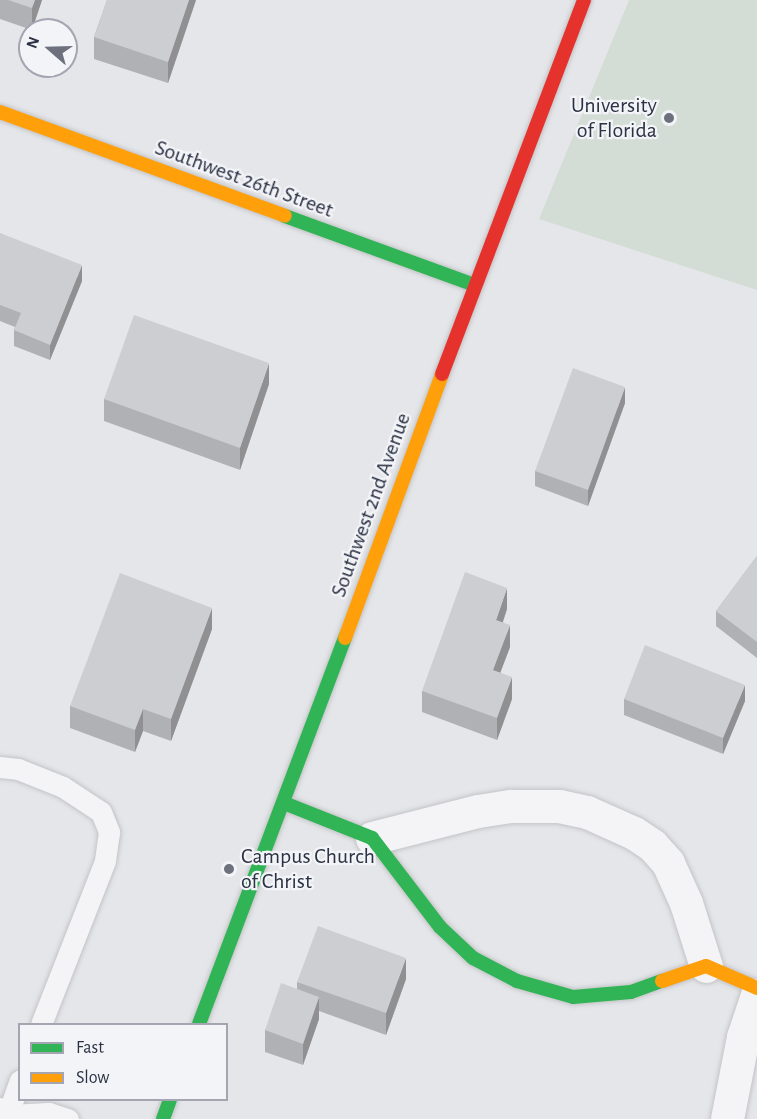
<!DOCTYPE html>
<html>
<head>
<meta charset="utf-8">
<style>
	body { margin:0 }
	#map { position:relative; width:757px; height:1119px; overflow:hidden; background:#e5e6e9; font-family:"Alegreya Sans",sans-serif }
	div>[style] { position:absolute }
	.green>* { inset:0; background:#d4ddd5 }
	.roads { filter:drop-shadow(0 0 2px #c3c4c7) drop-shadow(0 0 2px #c3c4c7) }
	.lane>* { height:21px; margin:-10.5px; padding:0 10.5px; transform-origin:10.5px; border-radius:10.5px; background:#f4f4f6 }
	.street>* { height:33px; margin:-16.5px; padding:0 16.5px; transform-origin:16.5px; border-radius:16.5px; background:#f4f4f6 }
	.fast>* { height:14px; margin:-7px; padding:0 7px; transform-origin:7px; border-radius:7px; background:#30b455 }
	.slow>* { height:14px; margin:-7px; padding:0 7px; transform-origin:7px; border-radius:7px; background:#ff9f0a }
	.jam>* { height:14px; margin:-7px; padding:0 7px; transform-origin:7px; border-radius:7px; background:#e5322d }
	.wall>* { inset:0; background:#b0b1b4 }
	.shaded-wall>* { inset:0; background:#909092 }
	.building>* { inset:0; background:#cdced1 }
	.dots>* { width:16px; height:16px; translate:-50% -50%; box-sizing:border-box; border:3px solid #f3f4f8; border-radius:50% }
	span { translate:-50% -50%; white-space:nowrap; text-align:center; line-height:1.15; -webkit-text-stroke:4.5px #f3f4f8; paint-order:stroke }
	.poi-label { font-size:22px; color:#2b3243 }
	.right { translate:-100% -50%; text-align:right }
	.left { translate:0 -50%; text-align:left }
	.street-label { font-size:22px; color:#2b3243 }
	.legend { position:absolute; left:18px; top:1023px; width:210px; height:78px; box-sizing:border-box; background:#f3f4f8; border:2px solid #a3a6b0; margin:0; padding:8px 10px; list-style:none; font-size:18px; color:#2b3243 }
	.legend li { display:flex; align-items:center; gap:12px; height:30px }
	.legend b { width:30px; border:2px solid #a3a6b0 }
	.north { position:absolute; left:18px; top:18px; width:60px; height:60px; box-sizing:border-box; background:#f3f4f8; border:2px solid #a3a6b0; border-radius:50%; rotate:290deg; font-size:16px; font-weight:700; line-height:24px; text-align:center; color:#2b3243 }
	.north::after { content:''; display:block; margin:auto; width:21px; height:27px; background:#6c717d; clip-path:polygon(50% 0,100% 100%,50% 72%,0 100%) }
</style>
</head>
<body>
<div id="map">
	<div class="green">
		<i style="clip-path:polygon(629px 0,757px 0,757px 290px,539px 219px)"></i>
	</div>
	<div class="roads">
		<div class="lane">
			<i style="left:0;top:767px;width:18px;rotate:6deg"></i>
			<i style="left:18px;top:769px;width:48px;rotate:21.8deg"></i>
			<i style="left:63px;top:787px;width:45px;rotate:33.3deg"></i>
			<i style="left:101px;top:812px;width:22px;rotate:68deg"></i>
			<i style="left:109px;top:832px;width:29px;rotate:98deg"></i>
			<i style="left:105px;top:861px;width:175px;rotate:111.4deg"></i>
			<i style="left:0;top:1108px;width:11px;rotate:41deg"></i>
			<i style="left:8px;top:1115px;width:41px;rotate:-2.8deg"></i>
			<i style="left:49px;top:1113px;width:20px;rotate:18deg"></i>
			<i style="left:6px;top:1119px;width:41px;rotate:-70.3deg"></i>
		</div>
		<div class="street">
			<i style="left:372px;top:838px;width:109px;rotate:-14.3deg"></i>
			<i style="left:478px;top:811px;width:33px;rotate:-9deg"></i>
			<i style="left:511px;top:806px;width:48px"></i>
			<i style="left:559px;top:806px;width:29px;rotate:12deg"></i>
			<i style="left:587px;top:812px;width:51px;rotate:24.1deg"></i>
			<i style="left:634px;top:833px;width:22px;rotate:34deg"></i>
			<i style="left:652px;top:845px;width:24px;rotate:48deg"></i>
			<i style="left:668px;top:863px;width:44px;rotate:65.8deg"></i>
			<i style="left:686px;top:903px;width:66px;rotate:72.4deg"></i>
			<i style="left:727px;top:1119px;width:84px;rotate:-79deg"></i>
			<i style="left:743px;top:1037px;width:44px;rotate:-71.6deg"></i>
		</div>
		<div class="fast">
			<i style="left:285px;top:216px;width:202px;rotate:20deg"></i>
			<i style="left:284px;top:803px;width:95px;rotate:21.7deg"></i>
			<i style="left:372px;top:838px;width:112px;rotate:52.6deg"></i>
			<i style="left:440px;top:927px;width:45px;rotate:43.2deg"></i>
			<i style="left:473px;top:958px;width:50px;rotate:27.6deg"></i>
			<i style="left:517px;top:981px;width:58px;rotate:15.9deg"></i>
			<i style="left:573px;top:997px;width:58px;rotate:-4.9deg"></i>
			<i style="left:631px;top:992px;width:33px;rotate:-20deg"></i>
			<i style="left:199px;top:1024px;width:413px;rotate:-69.3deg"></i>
			<i style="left:163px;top:1119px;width:20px;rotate:-70deg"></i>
		</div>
		<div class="slow">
			<i style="left:0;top:112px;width:303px;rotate:20deg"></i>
			<i style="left:345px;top:638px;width:281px;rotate:-69.8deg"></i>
			<i style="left:662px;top:981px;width:46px;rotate:-18.8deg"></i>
			<i style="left:706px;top:966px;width:56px;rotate:23.3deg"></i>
		</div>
		<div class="jam">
			<i style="left:442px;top:374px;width:400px;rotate:-69.2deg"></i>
		</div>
	</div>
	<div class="wall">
		<i style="clip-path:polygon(0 0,42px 0,32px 30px,0 19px)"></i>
		<i style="clip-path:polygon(107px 0,196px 0,168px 83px,94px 59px,94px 37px)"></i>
		<i style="clip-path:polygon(0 233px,82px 281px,50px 360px,14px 346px,14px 330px,15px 327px,0 321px)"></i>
		<i style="clip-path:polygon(269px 384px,240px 470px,104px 421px,104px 399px)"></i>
		<i style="clip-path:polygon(625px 403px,588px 506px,535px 486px,535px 471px)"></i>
		<i style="clip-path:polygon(757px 556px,757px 658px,716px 626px,716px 611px)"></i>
		<i style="clip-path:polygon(507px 609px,503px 622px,510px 647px,500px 673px,512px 699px,497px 740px,422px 712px,422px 691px)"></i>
		<i style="clip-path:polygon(212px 629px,171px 741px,143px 731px,135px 752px,70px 728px,70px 706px)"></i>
		<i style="clip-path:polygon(624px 699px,745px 701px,723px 754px,624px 715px)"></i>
		<i style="clip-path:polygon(406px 979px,386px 1035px,319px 1011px,319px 1019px,303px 1065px,265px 1052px,265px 1030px,297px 989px,297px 982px)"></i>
	</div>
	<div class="shaded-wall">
		<i style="clip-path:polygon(35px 0,42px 0,32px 30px,32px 8px)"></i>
		<i style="clip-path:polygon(189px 0,196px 0,168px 83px,168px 62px)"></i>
		<i style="clip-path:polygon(82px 265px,82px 281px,50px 360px,50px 345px)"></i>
		<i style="clip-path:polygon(269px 363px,269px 384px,240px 470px,240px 448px)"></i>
		<i style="clip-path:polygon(625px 387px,625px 403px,588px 506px,588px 490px)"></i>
		<i style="clip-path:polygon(507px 588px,507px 609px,496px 642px,496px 620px)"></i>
		<i style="clip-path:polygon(212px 608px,212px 629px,171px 741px,171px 719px)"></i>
		<i style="clip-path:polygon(510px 625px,510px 647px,493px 692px,493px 670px)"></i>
		<i style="clip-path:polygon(512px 677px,512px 699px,497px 740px,497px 718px)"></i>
		<i style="clip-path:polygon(745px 685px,745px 701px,723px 754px,723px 738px)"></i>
		<i style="clip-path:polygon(143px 709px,143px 731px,135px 752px,135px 730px)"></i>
		<i style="clip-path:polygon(406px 958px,406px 979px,386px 1035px,386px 1013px)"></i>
		<i style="clip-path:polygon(319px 997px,319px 1019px,303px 1065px,303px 1044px)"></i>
	</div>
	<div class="building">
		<i style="clip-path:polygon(8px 0,35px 0,32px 8px)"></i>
		<i style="clip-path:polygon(107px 0,189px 0,168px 62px,94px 37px)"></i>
		<i style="clip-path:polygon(0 233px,82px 265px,50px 345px,14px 330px,21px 313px,0 305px)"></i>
		<i style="clip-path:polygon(134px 315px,269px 363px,240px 448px,104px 399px)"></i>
		<i style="clip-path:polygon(573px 368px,625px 387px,588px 490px,535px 471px)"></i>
		<i style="clip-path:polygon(757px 556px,757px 642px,716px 611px)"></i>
		<i style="clip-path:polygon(465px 572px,507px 588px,496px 620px,510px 625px,493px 670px,512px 677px,497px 718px,422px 691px)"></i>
		<i style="clip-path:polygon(120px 573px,212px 608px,171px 719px,143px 709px,135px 730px,70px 706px)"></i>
		<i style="clip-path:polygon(645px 645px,745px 685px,723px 738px,624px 699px)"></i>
		<i style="clip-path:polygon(318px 926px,406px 958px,386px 1013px,297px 982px)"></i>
		<i style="clip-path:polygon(281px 983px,319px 997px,303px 1044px,265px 1030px)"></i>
	</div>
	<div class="dots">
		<i style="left:669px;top:118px;background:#6c717d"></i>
		<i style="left:229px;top:869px;background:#6c717d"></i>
	</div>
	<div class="poi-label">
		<span class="right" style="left:657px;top:118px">University<br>of Florida</span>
		<span class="left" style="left:241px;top:869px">Campus Church<br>of Christ</span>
	</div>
	<div class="street-label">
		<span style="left:244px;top:179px;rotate:20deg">Southwest 26th Street</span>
		<span style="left:371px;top:505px;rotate:-70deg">Southwest 2nd Avenue</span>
	</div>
	<ul class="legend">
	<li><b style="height:8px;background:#30b455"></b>Fast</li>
	<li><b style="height:8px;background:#ff9f0a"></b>Slow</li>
	</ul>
	<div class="north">N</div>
</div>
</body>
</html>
